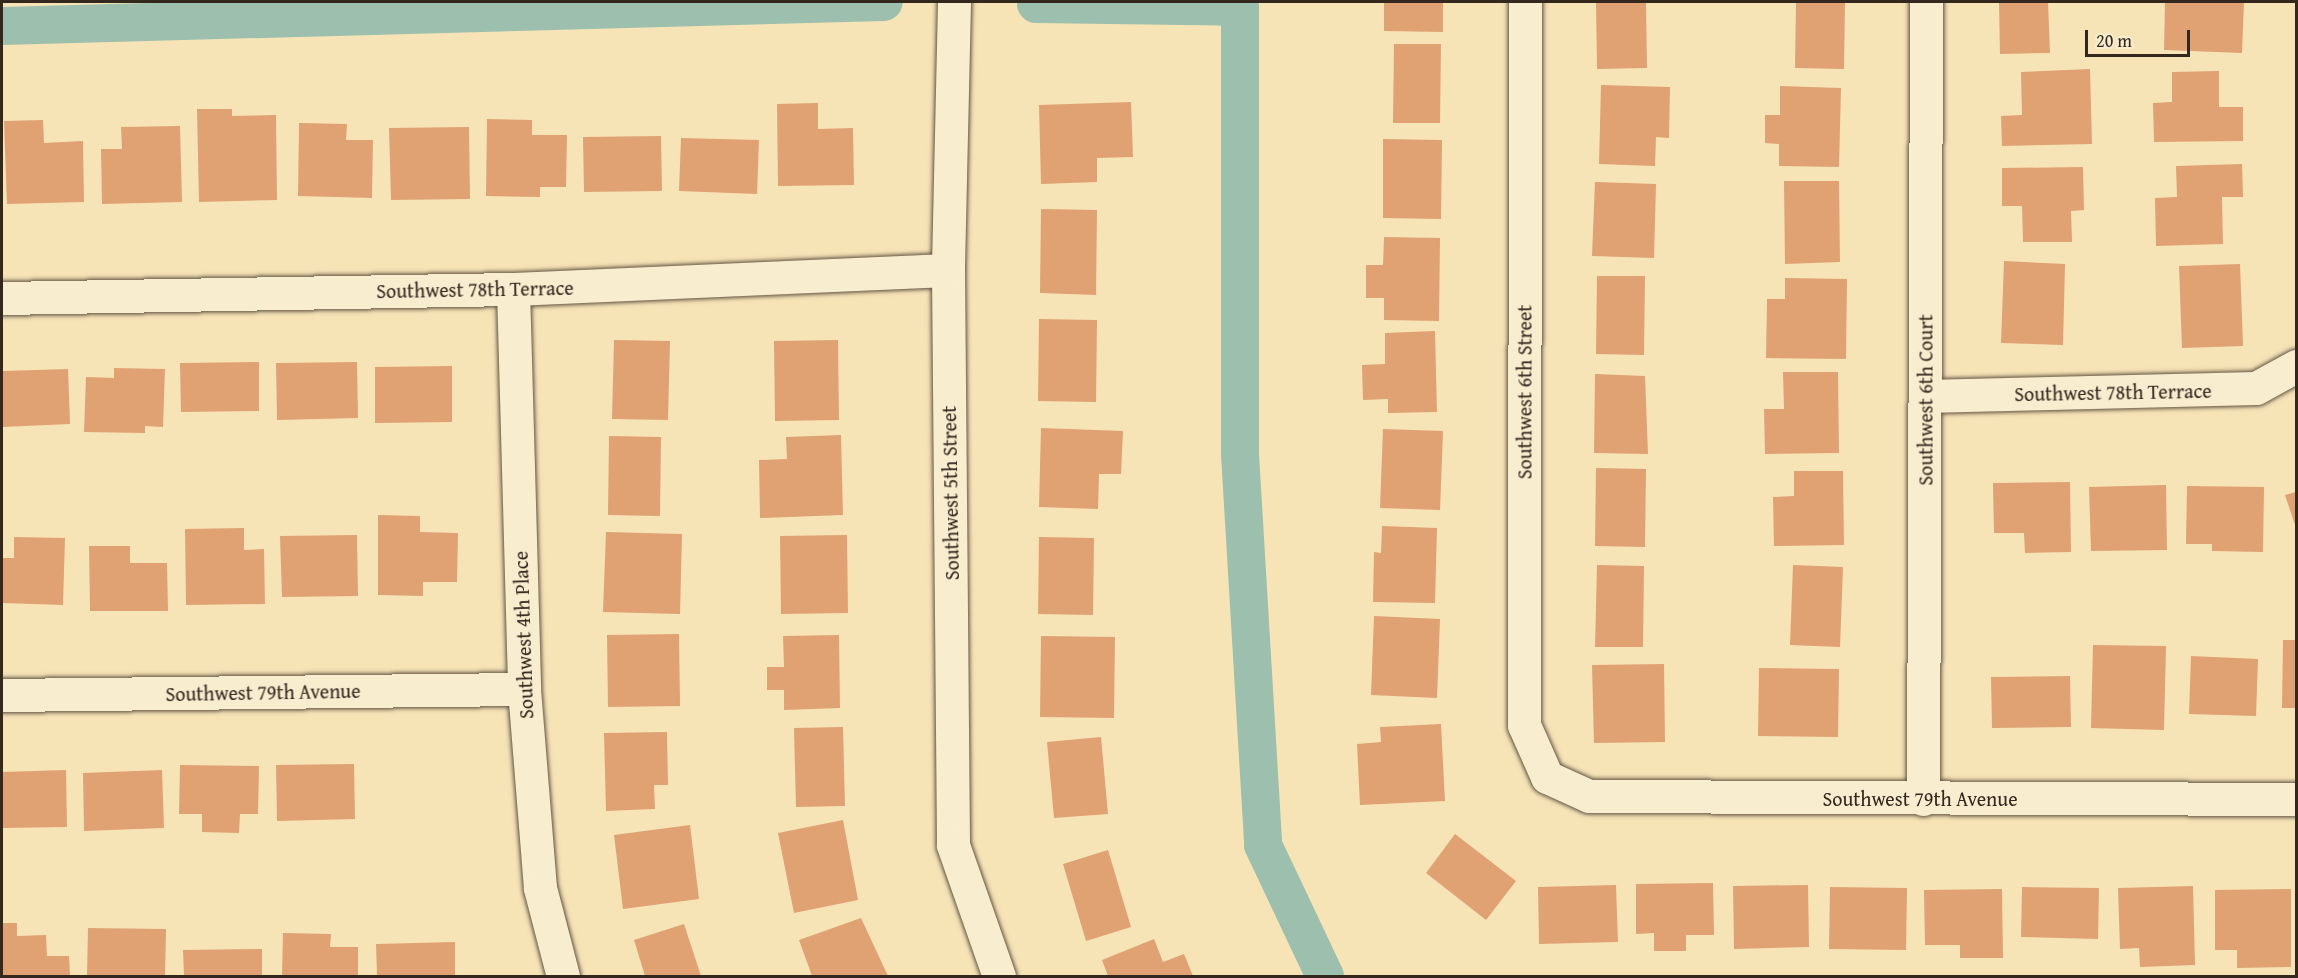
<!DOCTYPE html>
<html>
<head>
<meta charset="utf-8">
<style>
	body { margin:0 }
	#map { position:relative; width:2298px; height:978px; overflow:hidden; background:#f6e4b7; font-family:"Gentium Book Plus",serif }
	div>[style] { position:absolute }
	.canal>* { height:38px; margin:-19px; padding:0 19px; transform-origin:19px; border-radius:19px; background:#9dbfad }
	.building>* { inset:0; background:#e0a173 }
	.roads { filter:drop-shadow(0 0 2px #645644) drop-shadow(0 0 2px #645644) }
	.street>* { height:33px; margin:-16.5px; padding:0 16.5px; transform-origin:16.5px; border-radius:16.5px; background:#f9edd0 }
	span { translate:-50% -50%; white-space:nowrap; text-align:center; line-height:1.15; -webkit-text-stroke:4.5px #f9edd0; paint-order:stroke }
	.street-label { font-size:20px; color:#34271d }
	.frame { position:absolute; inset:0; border:3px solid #34271d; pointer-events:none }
	.scale { position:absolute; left:2085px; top:30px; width:105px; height:27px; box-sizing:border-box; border:3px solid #34271d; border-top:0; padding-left:8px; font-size:18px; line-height:21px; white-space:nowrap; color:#34271d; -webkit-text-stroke:4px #f9edd0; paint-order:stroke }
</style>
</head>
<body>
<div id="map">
	<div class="canal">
		<i style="left:1036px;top:4px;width:204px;rotate:0.8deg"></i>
		<i style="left:1240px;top:7px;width:447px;rotate:90deg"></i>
		<i style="left:1240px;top:454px;width:392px;rotate:86.6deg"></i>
		<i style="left:1263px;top:845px;width:145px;rotate:64.7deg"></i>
		<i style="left:2px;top:26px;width:882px;rotate:-1.56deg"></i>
	</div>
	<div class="building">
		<i style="clip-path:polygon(1384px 2px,1443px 2px,1443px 32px,1384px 31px)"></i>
		<i style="clip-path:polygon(1596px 2px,1646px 2px,1647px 68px,1597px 69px)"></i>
		<i style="clip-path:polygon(1796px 2px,1845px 2px,1844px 69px,1795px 68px)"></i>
		<i style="clip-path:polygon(1999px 2px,2048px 2px,2050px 53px,2000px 54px)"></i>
		<i style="clip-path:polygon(2165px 2px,2244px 2px,2242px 53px,2164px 50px)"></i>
		<i style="clip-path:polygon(1394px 44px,1441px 44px,1440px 123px,1393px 123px)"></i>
		<i style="clip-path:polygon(2090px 69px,2092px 144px,2002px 146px,2001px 116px,2022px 115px,2021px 72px)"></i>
		<i style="clip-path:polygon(2219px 71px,2219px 107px,2243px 107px,2243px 141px,2154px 142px,2153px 103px,2172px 102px,2172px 72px)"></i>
		<i style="clip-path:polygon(1601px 85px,1670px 87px,1669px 138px,1656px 137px,1655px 166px,1599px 164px)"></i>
		<i style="clip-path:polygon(1780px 86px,1841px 88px,1839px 167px,1779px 166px,1779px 144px,1765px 143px,1765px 115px,1780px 115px)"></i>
		<i style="clip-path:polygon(1131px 102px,1133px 157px,1097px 158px,1097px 182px,1041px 184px,1039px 105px)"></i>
		<i style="clip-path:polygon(818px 103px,818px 129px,853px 128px,854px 185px,778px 186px,777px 104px)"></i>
		<i style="clip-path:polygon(197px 109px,232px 109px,232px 116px,276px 115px,277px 200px,199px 202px)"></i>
		<i style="clip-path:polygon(487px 119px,532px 120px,532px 135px,567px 135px,566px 187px,540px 187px,540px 197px,486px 196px)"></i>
		<i style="clip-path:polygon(43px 120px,44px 143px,83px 141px,84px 202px,7px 204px,4px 121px)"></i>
		<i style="clip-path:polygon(299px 123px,347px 124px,346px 140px,373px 140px,372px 198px,298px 196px)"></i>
		<i style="clip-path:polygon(180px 126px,182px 202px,102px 204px,101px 149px,122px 149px,121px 127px)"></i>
		<i style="clip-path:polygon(469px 127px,470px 199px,391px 200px,389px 128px)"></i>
		<i style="clip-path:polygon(661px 136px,662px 191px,584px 192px,583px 137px)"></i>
		<i style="clip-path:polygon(681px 138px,759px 140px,757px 194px,679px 191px)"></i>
		<i style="clip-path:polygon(1383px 139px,1442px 140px,1441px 219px,1383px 218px)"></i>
		<i style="clip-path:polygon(2242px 164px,2243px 197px,2222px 197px,2223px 244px,2156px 246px,2155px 198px,2177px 197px,2176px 166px)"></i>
		<i style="clip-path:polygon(2083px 167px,2084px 210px,2071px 211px,2072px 242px,2023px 242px,2022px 206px,2002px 206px,2002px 168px)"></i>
		<i style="clip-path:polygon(1784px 181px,1839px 181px,1840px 262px,1785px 264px)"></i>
		<i style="clip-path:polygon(1595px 182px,1656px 184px,1654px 258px,1592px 256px)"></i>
		<i style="clip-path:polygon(1041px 209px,1097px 210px,1096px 295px,1040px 293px)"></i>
		<i style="clip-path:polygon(1384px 237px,1440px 238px,1439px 321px,1384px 320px,1384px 298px,1366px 298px,1366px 265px,1383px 265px)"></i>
		<i style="clip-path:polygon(2004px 261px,2065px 264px,2063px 345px,2001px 343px)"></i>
		<i style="clip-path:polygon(2240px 264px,2243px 346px,2182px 348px,2179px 266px)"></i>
		<i style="clip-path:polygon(1597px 276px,1645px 276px,1644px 355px,1596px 354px)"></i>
		<i style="clip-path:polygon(1785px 278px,1847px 279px,1846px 359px,1766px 358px,1767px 299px,1785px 299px)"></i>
		<i style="clip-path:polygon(1039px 319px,1097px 320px,1096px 402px,1038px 401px)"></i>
		<i style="clip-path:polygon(1435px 331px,1437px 412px,1388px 413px,1388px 399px,1363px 400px,1362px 365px,1385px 364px,1385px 333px)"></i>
		<i style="clip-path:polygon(614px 340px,670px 341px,668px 420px,612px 419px)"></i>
		<i style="clip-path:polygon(838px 340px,839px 420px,775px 421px,774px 341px)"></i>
		<i style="clip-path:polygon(259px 362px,259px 411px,181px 412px,180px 363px)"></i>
		<i style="clip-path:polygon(357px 362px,358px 418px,277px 420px,276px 363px)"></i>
		<i style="clip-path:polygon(452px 366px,452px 422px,375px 423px,375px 367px)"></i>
		<i style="clip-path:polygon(114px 368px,165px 369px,163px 427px,145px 426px,145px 433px,84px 432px,86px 377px,114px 378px)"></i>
		<i style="clip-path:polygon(68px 369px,70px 424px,2px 427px,2px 371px)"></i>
		<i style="clip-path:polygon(1783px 372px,1838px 372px,1839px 453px,1765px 454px,1764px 409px,1784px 409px)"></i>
		<i style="clip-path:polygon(1595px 374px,1645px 376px,1648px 454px,1594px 453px)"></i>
		<i style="clip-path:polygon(1041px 428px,1123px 431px,1121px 474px,1099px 474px,1098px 509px,1039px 507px)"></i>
		<i style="clip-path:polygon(1383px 429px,1443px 431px,1440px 510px,1380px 508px)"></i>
		<i style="clip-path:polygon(841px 435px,843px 515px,760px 518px,759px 460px,787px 459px,786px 437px)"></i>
		<i style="clip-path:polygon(609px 436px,661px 437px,660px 516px,608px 515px)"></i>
		<i style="clip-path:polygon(1596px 468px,1646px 469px,1645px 547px,1595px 546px)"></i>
		<i style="clip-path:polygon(1794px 471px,1843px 471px,1844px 545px,1774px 546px,1773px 497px,1794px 496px)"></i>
		<i style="clip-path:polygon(2070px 482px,2071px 552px,2025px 553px,2024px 533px,1994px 533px,1993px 483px)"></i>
		<i style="clip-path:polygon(2166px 485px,2167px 550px,2091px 551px,2089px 487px)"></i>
		<i style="clip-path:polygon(2187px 486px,2264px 487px,2263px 552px,2212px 551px,2212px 544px,2186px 544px)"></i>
		<i style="clip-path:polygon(2296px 492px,2296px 528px,2285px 495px)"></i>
		<i style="clip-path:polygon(378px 515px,420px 516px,420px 532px,458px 533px,457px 582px,423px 582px,423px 596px,378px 595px)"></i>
		<i style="clip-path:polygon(1382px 526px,1437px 528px,1435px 603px,1373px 602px,1374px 552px,1381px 553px)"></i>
		<i style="clip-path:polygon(244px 528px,244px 550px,264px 549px,265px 604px,186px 605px,185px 529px)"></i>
		<i style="clip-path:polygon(606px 532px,682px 534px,680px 614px,603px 612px)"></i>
		<i style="clip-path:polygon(357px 535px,358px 596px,282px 597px,280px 536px)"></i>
		<i style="clip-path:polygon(847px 535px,848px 613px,781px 614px,780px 536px)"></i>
		<i style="clip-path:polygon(14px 537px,65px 538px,63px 605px,2px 603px,2px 558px,14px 558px)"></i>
		<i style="clip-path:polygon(1039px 537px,1094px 538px,1093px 615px,1038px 614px)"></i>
		<i style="clip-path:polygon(89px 546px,130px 546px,130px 563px,167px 563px,168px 611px,90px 611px)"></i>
		<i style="clip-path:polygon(1597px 565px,1644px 566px,1643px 647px,1595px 647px)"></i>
		<i style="clip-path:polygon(1793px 565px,1843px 567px,1840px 647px,1790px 645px)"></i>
		<i style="clip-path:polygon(1374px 616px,1440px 619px,1437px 698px,1371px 695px)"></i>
		<i style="clip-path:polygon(679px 634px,680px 706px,608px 707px,607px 635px)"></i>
		<i style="clip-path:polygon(839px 635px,840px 708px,784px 710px,784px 690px,767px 690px,767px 667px,784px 667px,783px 636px)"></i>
		<i style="clip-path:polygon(1041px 636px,1115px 637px,1114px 718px,1040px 717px)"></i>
		<i style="clip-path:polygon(2283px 640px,2296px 640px,2296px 708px,2282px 708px)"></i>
		<i style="clip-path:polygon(2093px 645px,2166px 646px,2164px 730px,2091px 728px)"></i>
		<i style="clip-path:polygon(2191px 656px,2258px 659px,2256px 716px,2189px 714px)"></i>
		<i style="clip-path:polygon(1664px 664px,1665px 742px,1594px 743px,1592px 665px)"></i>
		<i style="clip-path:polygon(1759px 668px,1839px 669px,1838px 737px,1758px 736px)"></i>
		<i style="clip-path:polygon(2070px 676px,2071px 727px,1992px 728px,1991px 677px)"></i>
		<i style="clip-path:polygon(1441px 724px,1445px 801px,1360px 805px,1357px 744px,1381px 742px,1380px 727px)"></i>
		<i style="clip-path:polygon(843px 727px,845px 806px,796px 807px,794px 728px)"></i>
		<i style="clip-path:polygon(667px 732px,668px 785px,654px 785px,655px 809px,606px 811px,604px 733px)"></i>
		<i style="clip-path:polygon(1101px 737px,1108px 814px,1054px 818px,1047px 742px)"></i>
		<i style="clip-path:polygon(354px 764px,355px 819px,277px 821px,276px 765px)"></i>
		<i style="clip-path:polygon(180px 765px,259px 766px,258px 814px,240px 814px,239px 833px,202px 832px,202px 814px,179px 814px)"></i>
		<i style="clip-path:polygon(66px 770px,67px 827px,2px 828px,2px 772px)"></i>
		<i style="clip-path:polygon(162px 770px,164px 828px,84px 831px,83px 773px)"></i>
		<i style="clip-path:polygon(843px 820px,858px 900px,794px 913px,778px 833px)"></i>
		<i style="clip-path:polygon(690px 825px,699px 899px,623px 909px,614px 835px)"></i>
		<i style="clip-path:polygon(1455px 834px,1516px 881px,1486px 920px,1426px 873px)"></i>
		<i style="clip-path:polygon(1108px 850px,1131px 927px,1086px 941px,1063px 864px)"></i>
		<i style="clip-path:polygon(1713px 883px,1714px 935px,1686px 935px,1686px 951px,1654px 951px,1654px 933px,1636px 934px,1636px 884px)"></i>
		<i style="clip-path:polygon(1616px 885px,1618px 942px,1539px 944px,1538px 887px)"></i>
		<i style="clip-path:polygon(1808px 885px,1809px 947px,1734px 949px,1733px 886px)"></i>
		<i style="clip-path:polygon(2193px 886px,2195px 965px,2140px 967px,2139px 948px,2120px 949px,2118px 888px)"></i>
		<i style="clip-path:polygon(1830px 887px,1907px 888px,1906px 950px,1829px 949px)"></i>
		<i style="clip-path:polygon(2022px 887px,2099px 888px,2098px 939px,2021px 937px)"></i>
		<i style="clip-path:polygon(2002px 889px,2003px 958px,1960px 958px,1960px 945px,1925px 945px,1924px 890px)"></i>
		<i style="clip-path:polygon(2291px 889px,2291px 967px,2237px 968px,2237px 950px,2215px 950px,2215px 890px)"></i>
		<i style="clip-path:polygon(861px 918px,888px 976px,812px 976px,799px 940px)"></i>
		<i style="clip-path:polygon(2px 923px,17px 923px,17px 936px,46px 935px,47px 956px,69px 956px,70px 976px,2px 976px)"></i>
		<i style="clip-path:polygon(684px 924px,701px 976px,645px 976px,634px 940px)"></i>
		<i style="clip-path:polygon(88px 928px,166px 929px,165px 976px,87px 976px)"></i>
		<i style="clip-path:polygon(283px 933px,331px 934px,330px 947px,358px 947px,358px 976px,282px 976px)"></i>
		<i style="clip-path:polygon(1154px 939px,1163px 962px,1184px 954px,1193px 976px,1108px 976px,1102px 960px)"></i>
		<i style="clip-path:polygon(455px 942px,455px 976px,377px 976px,376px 944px)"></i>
		<i style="clip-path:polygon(262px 949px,262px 976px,184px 976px,183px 950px)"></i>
	</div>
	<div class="roads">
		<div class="street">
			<i style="left:954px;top:2px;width:268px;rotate:91.3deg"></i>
			<i style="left:948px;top:270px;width:575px;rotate:89.5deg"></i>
			<i style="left:953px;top:845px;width:139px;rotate:70.7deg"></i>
			<i style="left:1525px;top:2px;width:723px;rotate:90.08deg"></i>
			<i style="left:1524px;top:725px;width:57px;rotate:66.1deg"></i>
			<i style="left:1547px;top:777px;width:46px;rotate:24.3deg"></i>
			<i style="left:1589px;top:796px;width:707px;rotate:0.24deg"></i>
			<i style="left:513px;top:289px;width:400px;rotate:88.4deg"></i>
			<i style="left:524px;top:689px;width:200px;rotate:85.4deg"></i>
			<i style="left:540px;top:888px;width:91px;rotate:75.4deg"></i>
			<i style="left:2px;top:298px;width:511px;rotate:-1.01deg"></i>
			<i style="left:513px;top:289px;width:435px;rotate:-2.5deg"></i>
			<i style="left:1925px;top:396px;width:331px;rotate:-1.4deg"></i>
			<i style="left:2256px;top:388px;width:46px;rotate:-28.8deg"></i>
			<i style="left:2px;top:695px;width:522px;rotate:-0.66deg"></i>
			<i style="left:1923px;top:799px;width:797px;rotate:-89.78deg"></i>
		</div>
	</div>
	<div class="street-label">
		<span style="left:475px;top:289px;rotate:-1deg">Southwest 78th Terrace</span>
		<span style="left:1524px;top:392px;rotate:-90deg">Southwest 6th Street</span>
		<span style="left:2113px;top:392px;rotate:-1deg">Southwest 78th Terrace</span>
		<span style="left:1925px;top:400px;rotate:-90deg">Southwest 6th Court</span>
		<span style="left:950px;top:493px;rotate:-91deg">Southwest 5th Street</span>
		<span style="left:523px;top:635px;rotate:-92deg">Southwest 4th Place</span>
		<span style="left:263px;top:692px;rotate:-1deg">Southwest 79th Avenue</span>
		<span style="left:1920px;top:798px">Southwest 79th Avenue</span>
	</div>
	<div class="frame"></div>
	<div class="scale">20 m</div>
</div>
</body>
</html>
